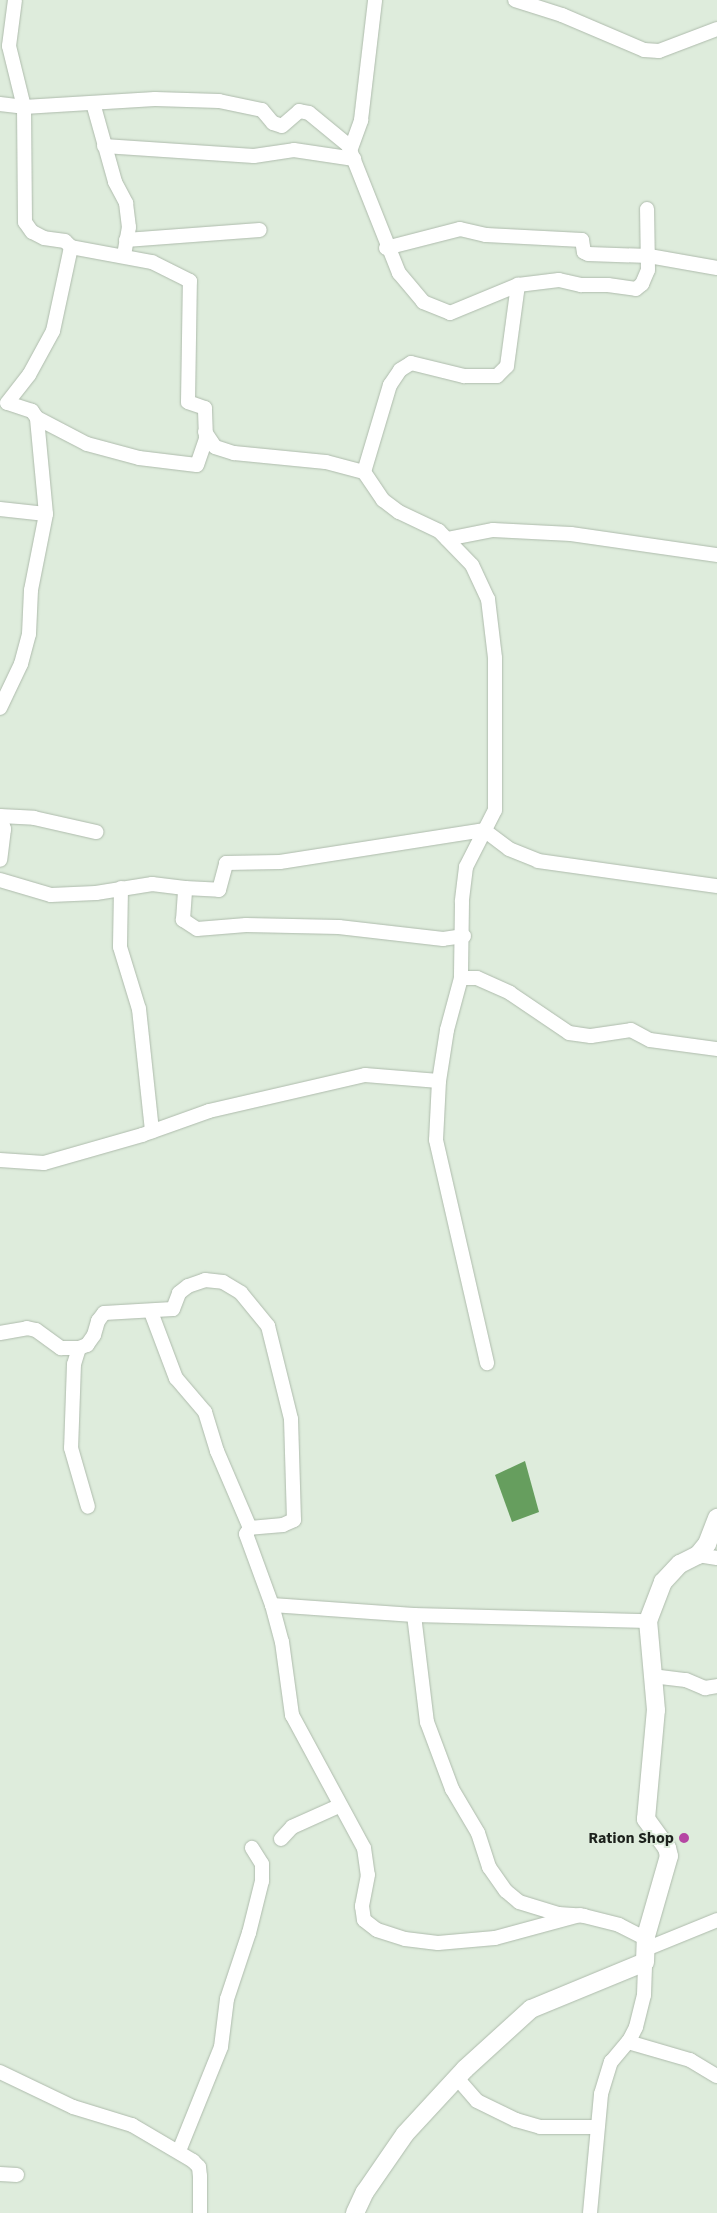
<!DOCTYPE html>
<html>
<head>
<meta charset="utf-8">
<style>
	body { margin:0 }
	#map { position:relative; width:717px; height:2213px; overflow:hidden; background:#deecdc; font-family:"Source Sans 3",sans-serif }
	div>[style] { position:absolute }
	.water>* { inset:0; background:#669e5e }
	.roads { filter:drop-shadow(0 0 1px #aebbac) drop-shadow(0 0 1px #aebbac) }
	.minor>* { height:14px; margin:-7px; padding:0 7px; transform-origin:7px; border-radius:7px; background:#fff }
	.major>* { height:18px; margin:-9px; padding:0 9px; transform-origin:9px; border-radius:9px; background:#fff }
	.dots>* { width:14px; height:14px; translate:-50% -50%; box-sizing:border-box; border:2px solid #deecdc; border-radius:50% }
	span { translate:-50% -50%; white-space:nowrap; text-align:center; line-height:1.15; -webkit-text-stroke:4px #deecdc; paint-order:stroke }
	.poi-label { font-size:16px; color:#1c211c; font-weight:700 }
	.right { translate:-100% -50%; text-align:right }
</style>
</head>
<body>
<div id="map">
	<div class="water">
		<i style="clip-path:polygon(525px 1461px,539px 1512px,512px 1522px,495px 1475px)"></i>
	</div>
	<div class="roads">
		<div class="minor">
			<i style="left:515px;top:0;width:49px;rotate:17.7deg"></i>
			<i style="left:562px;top:15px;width:89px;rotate:23.1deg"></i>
			<i style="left:644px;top:50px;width:15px;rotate:4deg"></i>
			<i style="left:659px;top:51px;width:62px;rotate:-20.8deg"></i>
			<i style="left:93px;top:103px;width:82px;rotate:74.4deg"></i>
			<i style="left:115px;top:182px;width:24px;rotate:62deg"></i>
			<i style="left:126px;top:203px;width:24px;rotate:83deg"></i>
			<i style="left:129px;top:227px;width:29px;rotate:100deg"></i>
			<i style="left:0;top:104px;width:24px;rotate:7deg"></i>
			<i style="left:24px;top:107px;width:131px;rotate:-3.5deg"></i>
			<i style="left:155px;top:99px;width:64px;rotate:1.8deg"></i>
			<i style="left:219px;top:101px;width:44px;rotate:11.8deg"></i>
			<i style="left:262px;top:110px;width:17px;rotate:50deg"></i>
			<i style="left:273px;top:123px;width:9px;rotate:18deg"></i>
			<i style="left:282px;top:126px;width:23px;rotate:-41deg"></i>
			<i style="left:299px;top:111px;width:10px;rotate:11deg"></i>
			<i style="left:309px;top:113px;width:50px;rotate:39.4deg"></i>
			<i style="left:348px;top:145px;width:138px;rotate:68.3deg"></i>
			<i style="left:399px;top:273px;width:38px;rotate:50deg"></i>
			<i style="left:423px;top:302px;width:29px;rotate:22deg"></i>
			<i style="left:450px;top:313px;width:74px;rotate:-22.4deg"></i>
			<i style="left:518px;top:285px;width:41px;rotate:-7deg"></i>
			<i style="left:559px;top:280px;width:23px;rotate:13deg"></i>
			<i style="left:581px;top:285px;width:27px"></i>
			<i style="left:608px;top:285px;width:28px;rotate:8deg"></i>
			<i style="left:636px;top:289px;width:8px;rotate:-40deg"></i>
			<i style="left:642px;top:284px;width:15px;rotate:-67deg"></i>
			<i style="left:648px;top:270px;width:61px;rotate:-90.9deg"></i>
			<i style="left:104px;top:146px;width:150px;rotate:3.8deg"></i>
			<i style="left:254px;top:156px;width:40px;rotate:-8.5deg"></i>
			<i style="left:294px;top:150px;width:61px;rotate:8.5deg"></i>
			<i style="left:350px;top:151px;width:33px;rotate:-70deg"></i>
			<i style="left:361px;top:120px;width:121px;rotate:-83.3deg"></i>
			<i style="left:126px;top:240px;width:134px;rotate:-4.3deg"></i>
			<i style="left:386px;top:248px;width:76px;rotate:-14.4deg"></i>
			<i style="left:460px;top:229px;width:27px;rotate:13deg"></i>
			<i style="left:486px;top:235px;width:96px;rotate:3deg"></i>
			<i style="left:582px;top:240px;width:12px;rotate:81deg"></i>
			<i style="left:584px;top:252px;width:4px;rotate:27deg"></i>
			<i style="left:588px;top:254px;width:61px;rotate:1.9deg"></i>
			<i style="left:649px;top:256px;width:69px;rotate:10deg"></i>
			<i style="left:37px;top:418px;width:56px;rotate:27.5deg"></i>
			<i style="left:87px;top:444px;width:54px;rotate:15.1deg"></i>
			<i style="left:139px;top:458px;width:58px;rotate:6.9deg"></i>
			<i style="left:197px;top:465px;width:28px;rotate:-71deg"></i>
			<i style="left:206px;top:439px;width:31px;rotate:-92deg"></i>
			<i style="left:205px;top:408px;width:18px;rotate:-161deg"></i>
			<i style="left:188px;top:402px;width:121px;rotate:-89.1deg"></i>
			<i style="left:190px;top:281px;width:42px;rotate:-153.4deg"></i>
			<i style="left:152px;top:262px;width:82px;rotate:-169.5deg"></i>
			<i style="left:205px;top:432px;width:18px;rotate:56deg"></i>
			<i style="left:215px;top:447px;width:20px;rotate:18deg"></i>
			<i style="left:234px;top:453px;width:92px;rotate:5.6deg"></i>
			<i style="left:326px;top:462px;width:39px;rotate:15deg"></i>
			<i style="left:364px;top:472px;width:34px;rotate:56deg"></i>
			<i style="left:383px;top:500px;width:20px;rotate:37deg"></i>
			<i style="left:399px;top:512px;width:44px;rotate:25.4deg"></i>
			<i style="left:439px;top:531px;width:47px;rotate:45.9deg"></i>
			<i style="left:472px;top:565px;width:38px;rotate:65deg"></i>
			<i style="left:488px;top:599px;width:59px;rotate:83.2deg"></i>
			<i style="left:495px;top:658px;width:152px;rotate:90deg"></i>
			<i style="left:495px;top:810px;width:64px;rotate:117deg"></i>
			<i style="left:466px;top:867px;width:35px;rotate:97deg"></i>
			<i style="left:462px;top:902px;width:76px;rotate:90.8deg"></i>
			<i style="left:461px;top:978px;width:54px;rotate:105.1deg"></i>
			<i style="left:447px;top:1030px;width:52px;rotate:98.9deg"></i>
			<i style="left:439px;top:1081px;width:59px;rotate:92.9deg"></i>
			<i style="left:436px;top:1140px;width:229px;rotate:77.1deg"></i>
			<i style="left:364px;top:472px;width:91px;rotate:-73.4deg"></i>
			<i style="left:390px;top:385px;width:18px;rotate:-56deg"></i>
			<i style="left:400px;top:370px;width:13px;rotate:-32deg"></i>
			<i style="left:411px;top:363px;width:55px;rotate:13.8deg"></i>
			<i style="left:464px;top:376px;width:33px"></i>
			<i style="left:497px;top:376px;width:14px;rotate:-45deg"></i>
			<i style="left:507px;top:366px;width:82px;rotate:-82.3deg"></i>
			<i style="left:0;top:509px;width:46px;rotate:6.2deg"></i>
			<i style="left:447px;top:539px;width:47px;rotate:-11.1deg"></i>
			<i style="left:493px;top:530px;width:78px;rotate:2.9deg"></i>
			<i style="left:571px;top:534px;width:148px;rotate:8.2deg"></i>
			<i style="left:0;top:708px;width:49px;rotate:-64.5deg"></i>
			<i style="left:21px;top:664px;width:31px;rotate:-75deg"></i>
			<i style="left:29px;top:634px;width:44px;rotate:-87.4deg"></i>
			<i style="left:31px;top:590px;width:77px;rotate:-78.8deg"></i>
			<i style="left:46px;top:514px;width:96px;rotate:-95.4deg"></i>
			<i style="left:37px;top:418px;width:9px;rotate:-126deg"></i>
			<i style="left:32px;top:411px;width:26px;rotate:-162deg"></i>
			<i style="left:7px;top:403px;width:36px;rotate:-52deg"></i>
			<i style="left:29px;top:375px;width:50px;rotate:-61.4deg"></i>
			<i style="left:53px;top:331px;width:86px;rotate:-77.9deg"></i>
			<i style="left:71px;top:247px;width:8px;rotate:-135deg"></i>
			<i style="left:65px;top:241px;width:21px;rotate:-172deg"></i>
			<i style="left:44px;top:238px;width:13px;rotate:-153deg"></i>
			<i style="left:32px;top:232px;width:12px;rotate:-125deg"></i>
			<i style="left:25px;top:222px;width:115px;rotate:-90.5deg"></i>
			<i style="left:24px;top:107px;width:63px;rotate:-103.8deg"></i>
			<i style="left:9px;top:46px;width:46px;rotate:-82.6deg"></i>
			<i style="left:0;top:816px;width:34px;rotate:3deg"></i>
			<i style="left:34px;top:818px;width:64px;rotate:12.7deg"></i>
			<i style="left:0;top:816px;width:14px;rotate:73deg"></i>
			<i style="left:4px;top:829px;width:31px;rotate:97deg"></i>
			<i style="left:0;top:880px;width:53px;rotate:16.4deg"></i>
			<i style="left:51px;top:895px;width:45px;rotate:-2.5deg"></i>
			<i style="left:96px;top:893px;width:57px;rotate:-9.1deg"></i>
			<i style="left:152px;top:884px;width:33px;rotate:7deg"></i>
			<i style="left:121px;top:888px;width:59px;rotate:91deg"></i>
			<i style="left:120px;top:947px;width:65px;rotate:73deg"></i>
			<i style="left:139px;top:1009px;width:123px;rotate:83.9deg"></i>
			<i style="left:464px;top:936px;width:21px;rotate:172deg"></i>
			<i style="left:443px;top:939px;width:105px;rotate:-173.4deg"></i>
			<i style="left:339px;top:927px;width:93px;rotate:-178.8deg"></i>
			<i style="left:246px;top:925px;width:49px;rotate:175.3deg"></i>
			<i style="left:197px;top:929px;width:17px;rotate:-147deg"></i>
			<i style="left:183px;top:920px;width:32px;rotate:-86deg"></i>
			<i style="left:185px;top:888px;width:34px;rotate:3deg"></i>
			<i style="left:219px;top:890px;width:28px;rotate:-75deg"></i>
			<i style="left:226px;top:863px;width:54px;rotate:-1.1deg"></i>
			<i style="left:280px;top:862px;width:206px;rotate:-8.9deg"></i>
			<i style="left:484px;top:830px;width:31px;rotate:37deg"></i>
			<i style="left:509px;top:849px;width:31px;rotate:22deg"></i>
			<i style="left:538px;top:861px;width:181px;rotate:8deg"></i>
			<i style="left:461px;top:978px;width:16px"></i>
			<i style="left:477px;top:978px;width:36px;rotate:24deg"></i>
			<i style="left:510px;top:993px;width:71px;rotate:34.1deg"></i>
			<i style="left:569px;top:1033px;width:22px;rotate:8deg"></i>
			<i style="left:591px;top:1036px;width:40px;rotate:-8.5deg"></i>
			<i style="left:631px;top:1030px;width:21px;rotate:28deg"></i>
			<i style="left:650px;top:1040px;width:68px;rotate:7.7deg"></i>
			<i style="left:0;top:1160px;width:44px;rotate:3.9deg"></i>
			<i style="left:44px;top:1163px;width:102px;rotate:-15.9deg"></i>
			<i style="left:142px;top:1135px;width:71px;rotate:-19.7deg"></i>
			<i style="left:209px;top:1111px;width:160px;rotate:-13deg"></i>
			<i style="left:365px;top:1075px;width:74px;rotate:4.6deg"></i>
			<i style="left:151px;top:1312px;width:71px;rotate:69.3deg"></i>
			<i style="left:176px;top:1378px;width:45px;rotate:49.5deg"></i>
			<i style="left:205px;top:1412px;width:41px;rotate:72.9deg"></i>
			<i style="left:217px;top:1451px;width:84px;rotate:66.8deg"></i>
			<i style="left:0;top:1333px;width:27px;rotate:-10deg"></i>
			<i style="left:27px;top:1328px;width:9px;rotate:13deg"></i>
			<i style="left:36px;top:1330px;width:31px;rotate:36deg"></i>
			<i style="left:61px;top:1348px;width:18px"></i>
			<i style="left:79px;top:1348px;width:9px;rotate:-21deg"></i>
			<i style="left:87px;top:1345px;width:12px;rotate:-55deg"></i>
			<i style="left:94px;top:1335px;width:15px;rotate:-74deg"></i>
			<i style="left:98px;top:1321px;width:10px;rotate:-53deg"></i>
			<i style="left:104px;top:1313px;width:69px;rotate:-3.3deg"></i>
			<i style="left:173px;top:1309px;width:17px;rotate:-69deg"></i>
			<i style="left:179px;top:1293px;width:11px;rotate:-38deg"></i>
			<i style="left:188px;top:1286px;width:18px;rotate:-19deg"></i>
			<i style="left:205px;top:1280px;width:18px;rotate:6deg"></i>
			<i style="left:223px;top:1282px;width:21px;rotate:31deg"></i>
			<i style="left:241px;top:1293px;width:43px;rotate:50.7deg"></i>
			<i style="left:268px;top:1326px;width:96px;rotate:76.1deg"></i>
			<i style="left:291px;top:1419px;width:101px;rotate:88.3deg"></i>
			<i style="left:294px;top:1520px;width:12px;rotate:156deg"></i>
			<i style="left:283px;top:1525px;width:33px;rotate:175deg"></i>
			<i style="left:250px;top:1528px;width:7px;rotate:124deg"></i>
			<i style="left:246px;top:1534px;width:76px;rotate:69.9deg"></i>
			<i style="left:272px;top:1605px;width:142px;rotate:4deg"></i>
			<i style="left:414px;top:1615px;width:234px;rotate:1.5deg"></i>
			<i style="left:79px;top:1348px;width:17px;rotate:107deg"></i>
			<i style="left:74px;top:1364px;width:84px;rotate:92deg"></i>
			<i style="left:71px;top:1448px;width:61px;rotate:73.9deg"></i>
			<i style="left:698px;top:1555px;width:19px;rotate:9deg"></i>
			<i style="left:272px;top:1605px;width:38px;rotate:75deg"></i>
			<i style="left:282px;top:1642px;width:74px;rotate:82.2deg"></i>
			<i style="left:292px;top:1715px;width:151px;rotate:61.6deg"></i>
			<i style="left:364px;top:1848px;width:27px;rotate:82deg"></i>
			<i style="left:368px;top:1875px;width:32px;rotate:101deg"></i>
			<i style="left:362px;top:1906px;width:14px;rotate:82deg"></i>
			<i style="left:364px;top:1920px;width:16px;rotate:38deg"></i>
			<i style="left:377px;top:1930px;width:29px;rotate:18deg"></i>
			<i style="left:405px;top:1939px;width:33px;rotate:7deg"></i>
			<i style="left:438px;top:1943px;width:57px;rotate:-5deg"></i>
			<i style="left:495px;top:1938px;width:88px;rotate:-15.1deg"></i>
			<i style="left:414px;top:1615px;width:108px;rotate:83.1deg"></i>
			<i style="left:427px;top:1722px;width:72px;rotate:69.5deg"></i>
			<i style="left:452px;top:1789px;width:51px;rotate:59.4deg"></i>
			<i style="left:478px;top:1833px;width:36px;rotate:72deg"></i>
			<i style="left:489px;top:1867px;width:29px;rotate:55deg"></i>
			<i style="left:506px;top:1891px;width:17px;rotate:40deg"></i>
			<i style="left:519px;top:1902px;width:41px;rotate:17.1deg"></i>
			<i style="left:558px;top:1914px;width:26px;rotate:4deg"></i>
			<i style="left:584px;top:1916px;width:36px;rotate:14deg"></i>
			<i style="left:619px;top:1925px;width:30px;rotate:27deg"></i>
			<i style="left:652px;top:1676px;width:34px;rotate:7deg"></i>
			<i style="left:686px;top:1680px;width:21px;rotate:23deg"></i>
			<i style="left:705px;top:1688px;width:12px;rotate:-9deg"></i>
			<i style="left:281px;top:1839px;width:16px;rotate:-47deg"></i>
			<i style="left:292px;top:1827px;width:51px;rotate:-24.1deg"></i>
			<i style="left:646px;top:1949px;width:77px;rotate:-22.2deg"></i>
			<i style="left:628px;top:2042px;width:65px;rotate:16.2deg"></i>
			<i style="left:690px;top:2060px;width:31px;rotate:31deg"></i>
			<i style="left:0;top:2072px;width:81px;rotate:25.6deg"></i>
			<i style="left:73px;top:2107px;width:62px;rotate:17deg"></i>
			<i style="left:132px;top:2125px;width:71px;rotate:30.5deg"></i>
			<i style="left:193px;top:2161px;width:8px;rotate:45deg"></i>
			<i style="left:199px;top:2167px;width:9px;rotate:84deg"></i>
			<i style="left:200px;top:2176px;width:37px;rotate:90deg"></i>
			<i style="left:457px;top:2078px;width:30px;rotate:49deg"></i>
			<i style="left:477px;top:2101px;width:43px;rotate:26deg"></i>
			<i style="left:516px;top:2120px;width:25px;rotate:16deg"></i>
			<i style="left:540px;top:2127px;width:57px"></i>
			<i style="left:179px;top:2151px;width:112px;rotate:-68deg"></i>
			<i style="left:221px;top:2047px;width:48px;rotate:-82.9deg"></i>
			<i style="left:227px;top:1999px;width:70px;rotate:-71.6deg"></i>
			<i style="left:249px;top:1933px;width:54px;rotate:-76deg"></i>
			<i style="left:262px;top:1881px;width:17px;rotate:-90deg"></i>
			<i style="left:262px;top:1864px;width:19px;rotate:-122deg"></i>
			<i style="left:0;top:2174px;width:17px;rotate:3deg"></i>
			<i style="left:590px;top:2213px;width:120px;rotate:-84.7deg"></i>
			<i style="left:601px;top:2094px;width:34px;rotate:-73deg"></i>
			<i style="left:611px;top:2062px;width:30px;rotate:-50deg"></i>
			<i style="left:630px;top:2039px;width:13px;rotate:-63deg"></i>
			<i style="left:636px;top:2027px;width:33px;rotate:-76deg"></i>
			<i style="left:644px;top:1995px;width:33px;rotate:-88deg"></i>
		</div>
		<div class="major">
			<i style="left:355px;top:2213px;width:23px;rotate:-65deg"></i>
			<i style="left:365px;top:2192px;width:70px;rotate:-55.4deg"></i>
			<i style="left:405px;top:2134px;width:88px;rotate:-47.3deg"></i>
			<i style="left:465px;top:2069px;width:89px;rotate:-42.3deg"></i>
			<i style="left:531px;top:2009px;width:123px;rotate:-22.4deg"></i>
			<i style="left:645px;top:1962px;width:26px;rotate:-88deg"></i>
			<i style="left:646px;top:1936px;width:83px;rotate:-74deg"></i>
			<i style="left:669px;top:1856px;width:8px;rotate:-104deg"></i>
			<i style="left:667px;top:1848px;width:36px;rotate:-126deg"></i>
			<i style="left:646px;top:1819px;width:109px;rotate:-84.8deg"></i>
			<i style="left:656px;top:1710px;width:89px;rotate:-95.1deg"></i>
			<i style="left:648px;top:1621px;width:42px;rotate:-69deg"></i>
			<i style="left:663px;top:1582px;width:25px;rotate:-47deg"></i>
			<i style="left:680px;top:1564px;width:20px;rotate:-27deg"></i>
			<i style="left:698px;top:1555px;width:14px;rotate:-51deg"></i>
			<i style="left:707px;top:1544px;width:28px;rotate:-69deg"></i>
		</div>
	</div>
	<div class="dots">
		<i style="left:684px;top:1838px;background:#b546a3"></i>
	</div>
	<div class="poi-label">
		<span class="right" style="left:674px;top:1838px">Ration Shop</span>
	</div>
</div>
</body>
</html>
